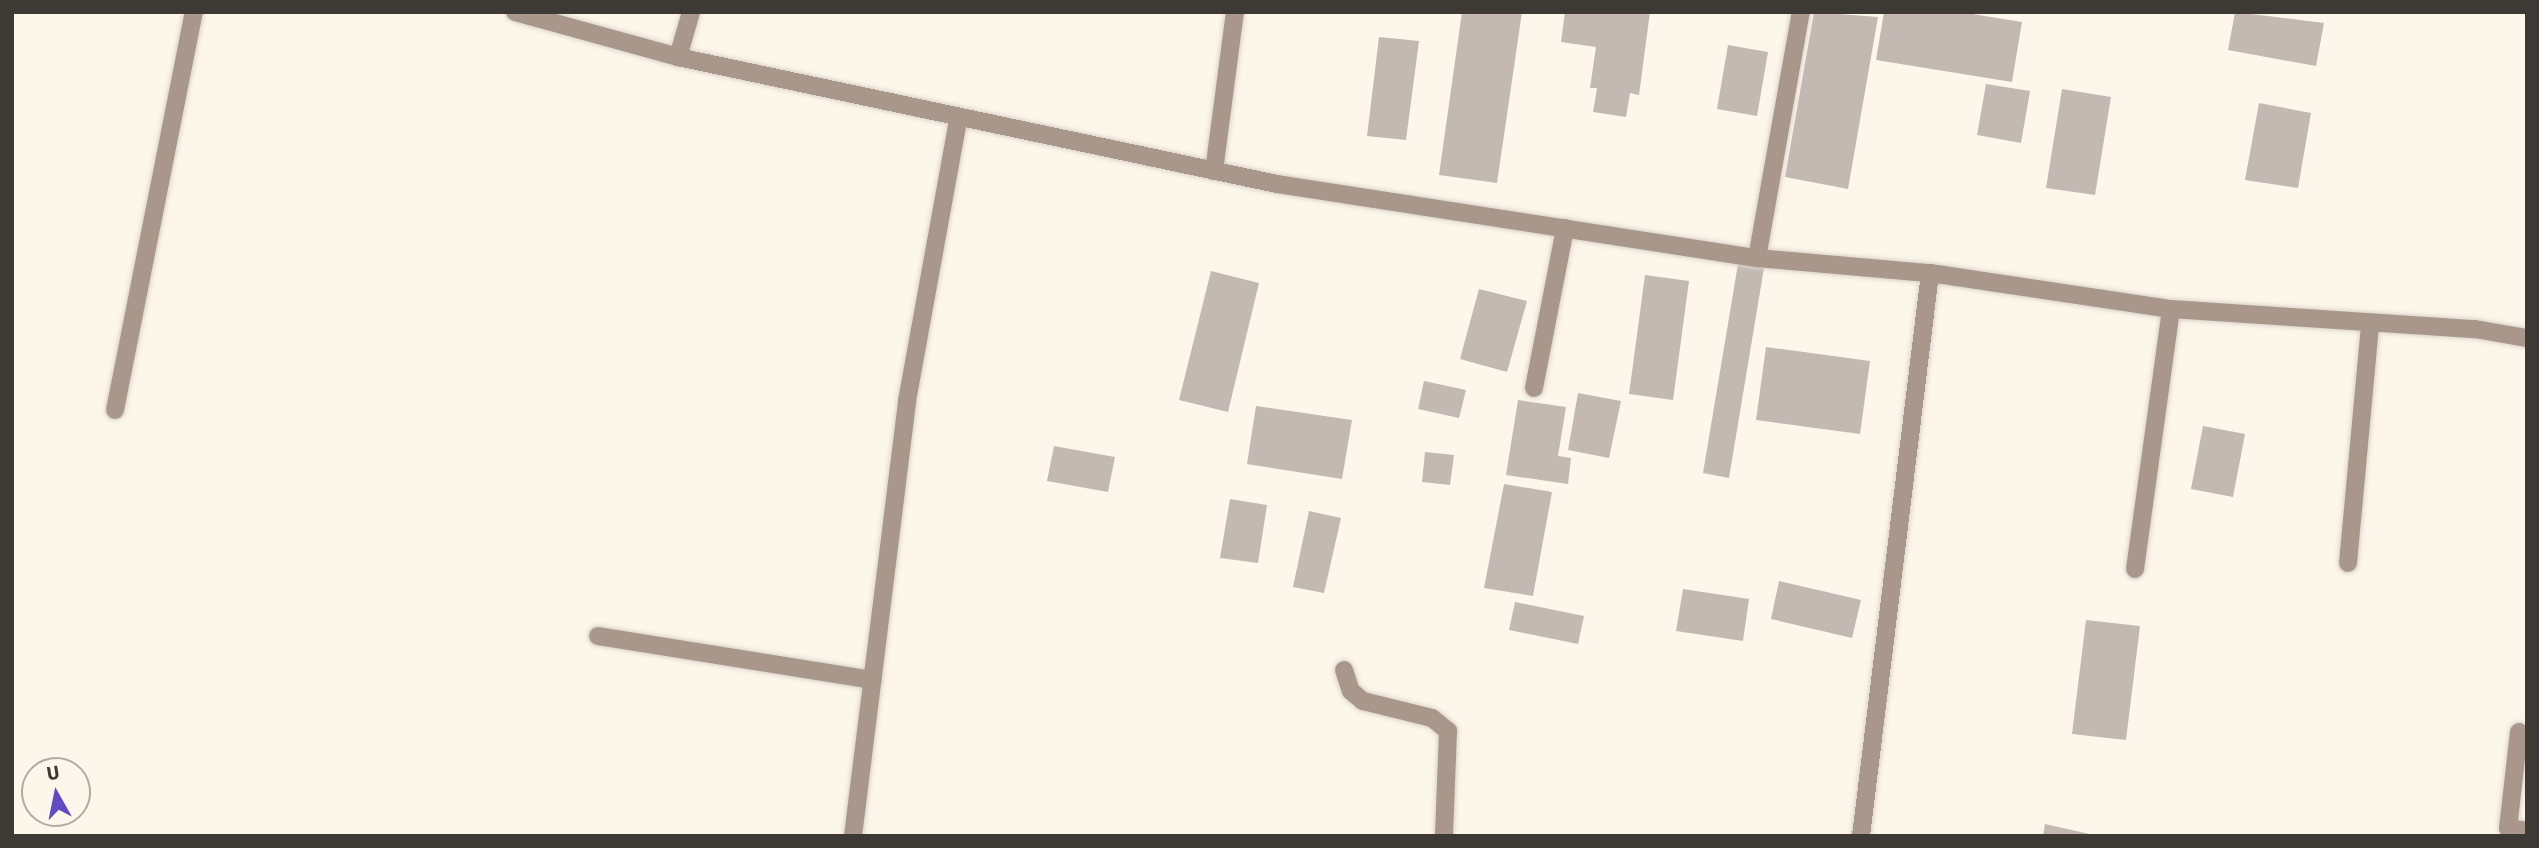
<!DOCTYPE html>
<html>
<head>
<meta charset="utf-8">
<style>
	body { margin:0 }
	#map { position:relative; width:2539px; height:848px; overflow:hidden; background:#fdf6eb; font-family:Signika,sans-serif }
	div>[style] { position:absolute }
	.building>* { inset:0; background:#c4b9b2 }
	.roads { filter:drop-shadow(0 0 2px #dad4ca) drop-shadow(0 0 2px #dad4ca) }
	.minor>* { height:18px; margin:-9px; padding:0 9px; transform-origin:9px; border-radius:9px; background:#a9978b }
	span { translate:-50% -50%; white-space:nowrap; text-align:center; line-height:1.15; -webkit-text-stroke:6px #fdf6eb; paint-order:stroke }
	.frame { position:absolute; inset:0; border:14px solid #3d3a36; pointer-events:none }
	.north { position:absolute; left:21px; top:757px; width:70px; height:70px; box-sizing:border-box; background:#fdf6eb; border:2px solid #b0aba3; border-radius:50%; rotate:351deg; font-size:19px; font-weight:700; line-height:28px; text-align:center; color:#3d3a36 }
	.north::after { content:''; display:block; margin:auto; width:24px; height:32px; background:#604bc4; clip-path:polygon(50% 0,100% 100%,50% 72%,0 100%) }
</style>
</head>
<body>
<div id="map">
	<div class="building">
		<i style="clip-path:polygon(1462px 12px,1522px 12px,1497px 183px,1439px 175px)"></i>
		<i style="clip-path:polygon(1565px 12px,1650px 12px,1639px 95px,1630px 93px,1626px 117px,1593px 112px,1597px 88px,1590px 88px,1596px 47px,1561px 42px)"></i>
		<i style="clip-path:polygon(1814px 12px,1878px 17px,1848px 189px,1785px 177px)"></i>
		<i style="clip-path:polygon(1884px 12px,1960px 12px,2022px 22px,2012px 82px,1876px 60px)"></i>
		<i style="clip-path:polygon(2235px 12px,2324px 23px,2316px 66px,2228px 50px)"></i>
		<i style="clip-path:polygon(1379px 37px,1419px 41px,1406px 140px,1367px 136px)"></i>
		<i style="clip-path:polygon(1728px 45px,1768px 52px,1757px 116px,1717px 109px)"></i>
		<i style="clip-path:polygon(1986px 84px,2030px 91px,2021px 143px,1977px 135px)"></i>
		<i style="clip-path:polygon(2062px 89px,2111px 97px,2095px 195px,2046px 188px)"></i>
		<i style="clip-path:polygon(2259px 103px,2311px 113px,2298px 188px,2245px 180px)"></i>
		<i style="clip-path:polygon(1738px 264px,1764px 268px,1729px 478px,1703px 473px)"></i>
		<i style="clip-path:polygon(1211px 271px,1259px 283px,1228px 412px,1179px 400px)"></i>
		<i style="clip-path:polygon(1645px 275px,1689px 281px,1673px 400px,1629px 394px)"></i>
		<i style="clip-path:polygon(1479px 289px,1527px 301px,1507px 372px,1460px 359px)"></i>
		<i style="clip-path:polygon(1766px 347px,1870px 361px,1860px 434px,1756px 420px)"></i>
		<i style="clip-path:polygon(1424px 381px,1466px 390px,1459px 418px,1418px 409px)"></i>
		<i style="clip-path:polygon(1578px 393px,1621px 401px,1609px 458px,1568px 450px)"></i>
		<i style="clip-path:polygon(1518px 400px,1566px 407px,1558px 456px,1571px 458px,1568px 484px,1506px 475px)"></i>
		<i style="clip-path:polygon(1256px 406px,1352px 420px,1342px 479px,1247px 464px)"></i>
		<i style="clip-path:polygon(2203px 426px,2245px 434px,2233px 497px,2191px 489px)"></i>
		<i style="clip-path:polygon(1054px 446px,1115px 457px,1108px 492px,1047px 481px)"></i>
		<i style="clip-path:polygon(1425px 452px,1454px 455px,1450px 485px,1422px 482px)"></i>
		<i style="clip-path:polygon(1504px 484px,1552px 492px,1533px 596px,1484px 588px)"></i>
		<i style="clip-path:polygon(1230px 499px,1267px 505px,1258px 563px,1220px 558px)"></i>
		<i style="clip-path:polygon(1309px 511px,1341px 518px,1324px 593px,1293px 587px)"></i>
		<i style="clip-path:polygon(1779px 581px,1861px 600px,1852px 638px,1771px 619px)"></i>
		<i style="clip-path:polygon(1683px 589px,1749px 599px,1743px 641px,1676px 631px)"></i>
		<i style="clip-path:polygon(1515px 602px,1584px 616px,1578px 644px,1509px 630px)"></i>
		<i style="clip-path:polygon(2086px 620px,2140px 626px,2126px 740px,2072px 734px)"></i>
		<i style="clip-path:polygon(2045px 824px,2094px 835px,2094px 836px,2043px 836px)"></i>
	</div>
	<div class="roads">
		<div class="minor">
			<i style="left:515px;top:12px;width:169px;rotate:15.4deg"></i>
			<i style="left:678px;top:57px;width:612px;rotate:11.97deg"></i>
			<i style="left:1277px;top:184px;width:486px;rotate:8.8deg"></i>
			<i style="left:1757px;top:258px;width:174px;rotate:5deg"></i>
			<i style="left:1930px;top:273px;width:244px;rotate:8.5deg"></i>
			<i style="left:2171px;top:309px;width:305px;rotate:3.8deg"></i>
			<i style="left:2475px;top:329px;width:53px;rotate:9.8deg"></i>
			<i style="left:678px;top:57px;width:47px;rotate:-73.9deg"></i>
			<i style="left:1214px;top:171px;width:160px;rotate:-82.5deg"></i>
			<i style="left:1757px;top:258px;width:250px;rotate:-79.9deg"></i>
			<i style="left:1534px;top:388px;width:163px;rotate:-79deg"></i>
			<i style="left:115px;top:410px;width:406px;rotate:-78.8deg"></i>
			<i style="left:2348px;top:563px;width:240px;rotate:-84.7deg"></i>
			<i style="left:2135px;top:569px;width:262px;rotate:-82.1deg"></i>
			<i style="left:598px;top:636px;width:278px;rotate:9.1deg"></i>
			<i style="left:1344px;top:670px;width:22px;rotate:72deg"></i>
			<i style="left:1351px;top:691px;width:16px;rotate:40deg"></i>
			<i style="left:1363px;top:701px;width:71px;rotate:13.8deg"></i>
			<i style="left:1432px;top:718px;width:21px;rotate:39deg"></i>
			<i style="left:1448px;top:731px;width:105px;rotate:92.2deg"></i>
			<i style="left:2519px;top:732px;width:97px;rotate:96.5deg"></i>
			<i style="left:2508px;top:828px;width:19px;rotate:9deg"></i>
			<i style="left:853px;top:836px;width:438px;rotate:-82.9deg"></i>
			<i style="left:907px;top:401px;width:287px;rotate:-79.7deg"></i>
			<i style="left:1861px;top:836px;width:567px;rotate:-83.01deg"></i>
		</div>
	</div>
	<div class="frame"></div>
	<div class="north">U</div>
</div>
</body>
</html>
